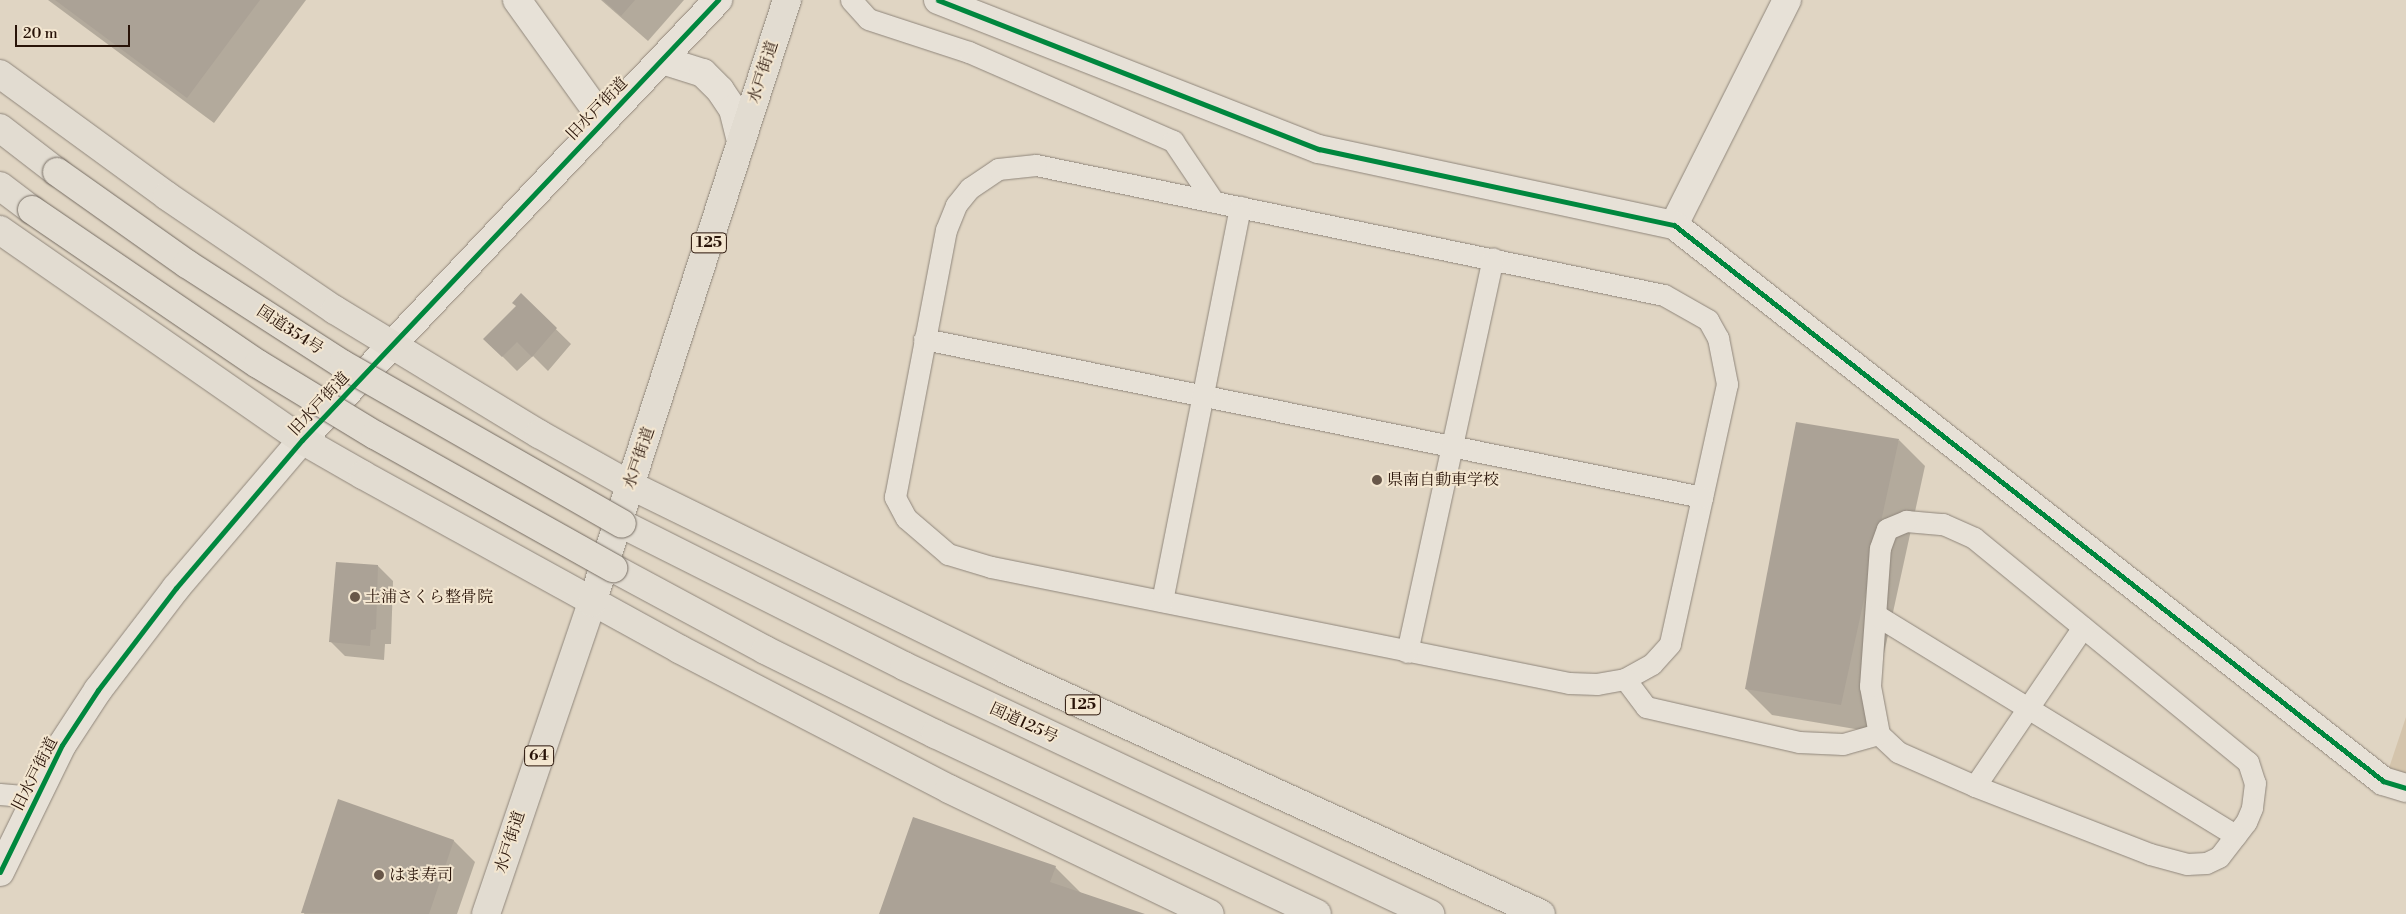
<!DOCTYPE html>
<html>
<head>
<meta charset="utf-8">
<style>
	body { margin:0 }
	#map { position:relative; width:2406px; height:914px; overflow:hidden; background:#e0d5c3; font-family:"Libre Bodoni","Noto Serif JP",serif }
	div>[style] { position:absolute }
	.green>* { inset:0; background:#d4c4ac }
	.shadow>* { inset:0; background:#0003 }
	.building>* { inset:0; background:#aba296 }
	.roads { filter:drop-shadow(0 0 1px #8f867b) drop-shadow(0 0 1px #8f867b) }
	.service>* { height:21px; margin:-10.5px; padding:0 10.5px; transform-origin:10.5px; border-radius:10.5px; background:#e7e1d7 }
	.minor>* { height:28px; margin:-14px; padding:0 14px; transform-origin:14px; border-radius:14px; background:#e7e1d7 }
	.tertiary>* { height:28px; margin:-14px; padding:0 14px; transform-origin:14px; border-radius:14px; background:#e7e1d7 }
	.primary>* { height:28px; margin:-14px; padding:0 14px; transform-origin:14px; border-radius:14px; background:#e2dcd1 }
	.trunk>* { height:28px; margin:-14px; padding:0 14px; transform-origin:14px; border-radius:14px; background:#e2dcd1 }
	.bridges { filter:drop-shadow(0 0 1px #756c62) drop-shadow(0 0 1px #756c62) }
	.trunk-bridge>* { height:28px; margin:-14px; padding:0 14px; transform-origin:14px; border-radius:14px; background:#e2dcd1 }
	.cycleway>* { height:5px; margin:-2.5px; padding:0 2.5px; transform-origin:2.5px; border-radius:2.5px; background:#00873e }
	.dots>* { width:14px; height:14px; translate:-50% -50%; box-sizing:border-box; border:2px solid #f3e6d0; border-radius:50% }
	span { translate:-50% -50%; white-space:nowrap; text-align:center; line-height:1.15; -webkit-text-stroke:4px #f3e6d0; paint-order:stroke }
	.shield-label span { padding:1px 4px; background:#f3e6d0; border:1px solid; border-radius:4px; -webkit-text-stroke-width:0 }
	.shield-label { font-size:15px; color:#281308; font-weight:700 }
	.street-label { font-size:16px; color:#281308 }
	.poi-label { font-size:16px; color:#281308 }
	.left { translate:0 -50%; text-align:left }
	.scale { position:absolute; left:15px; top:25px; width:115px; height:22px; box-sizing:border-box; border:2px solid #281308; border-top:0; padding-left:6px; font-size:15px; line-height:18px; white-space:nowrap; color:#281308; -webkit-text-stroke:4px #f3e6d0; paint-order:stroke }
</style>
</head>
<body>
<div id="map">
	<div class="green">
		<i style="clip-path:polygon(2406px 717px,2406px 776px,2388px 771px)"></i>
	</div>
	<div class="shadow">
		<i style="clip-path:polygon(48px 0,306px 0,214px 123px)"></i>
		<i style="clip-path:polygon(601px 0,684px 0,648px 41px)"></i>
		<i style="clip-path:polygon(521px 295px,571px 344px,548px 371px,533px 356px,517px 371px,485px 339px,517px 306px)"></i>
		<i style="clip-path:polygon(1899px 440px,1925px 466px,1867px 731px,1772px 715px,1746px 689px)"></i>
		<i style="clip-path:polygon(378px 566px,393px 581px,391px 644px,385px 644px,384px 660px,345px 656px,331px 642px)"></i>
		<i style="clip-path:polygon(339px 801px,454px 841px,475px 862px,457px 914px,304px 914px)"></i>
		<i style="clip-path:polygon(1055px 867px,1082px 894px,1142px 914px,880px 914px)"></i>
	</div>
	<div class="building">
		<i style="clip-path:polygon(55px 0,260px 0,187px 98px)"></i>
		<i style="clip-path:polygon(603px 0,635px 0,621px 16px)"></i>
		<i style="clip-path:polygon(521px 293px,557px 328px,532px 357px,517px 342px,502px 357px,483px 339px,516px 306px,512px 303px)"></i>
		<i style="clip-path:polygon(1796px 422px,1899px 439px,1841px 705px,1745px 689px)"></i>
		<i style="clip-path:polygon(336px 562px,378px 565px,376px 629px,371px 630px,370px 646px,329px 642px)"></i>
		<i style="clip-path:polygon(338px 799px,454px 840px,429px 914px,301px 913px)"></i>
		<i style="clip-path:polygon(913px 817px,1056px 866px,1050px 882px,1145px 914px,879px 914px)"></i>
	</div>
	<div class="roads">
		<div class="service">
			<i style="left:851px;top:0;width:25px;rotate:48deg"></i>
			<i style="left:868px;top:19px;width:106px;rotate:18.1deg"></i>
			<i style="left:969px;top:52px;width:223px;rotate:23.6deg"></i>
			<i style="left:1173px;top:141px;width:73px;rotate:56.1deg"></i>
			<i style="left:1036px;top:165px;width:641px;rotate:11.7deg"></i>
			<i style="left:1664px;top:295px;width:51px;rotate:29.6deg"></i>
			<i style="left:1708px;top:320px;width:21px;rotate:61deg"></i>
			<i style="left:1718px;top:338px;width:47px;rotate:78.9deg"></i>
			<i style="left:1727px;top:384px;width:266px;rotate:102.4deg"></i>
			<i style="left:1670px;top:644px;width:27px;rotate:132deg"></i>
			<i style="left:1652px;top:664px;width:31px;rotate:151deg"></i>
			<i style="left:1625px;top:679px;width:28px;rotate:170deg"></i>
			<i style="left:1597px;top:684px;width:28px;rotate:-178deg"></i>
			<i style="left:1569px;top:683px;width:590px;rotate:-168.65deg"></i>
			<i style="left:991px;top:567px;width:45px;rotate:-163.2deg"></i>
			<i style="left:948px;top:554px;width:55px;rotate:-139.4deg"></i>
			<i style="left:906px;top:518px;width:24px;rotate:-118deg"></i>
			<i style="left:895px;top:497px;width:272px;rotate:-79.2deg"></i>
			<i style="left:946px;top:230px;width:27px;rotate:-68deg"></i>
			<i style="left:956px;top:205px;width:22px;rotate:-51deg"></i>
			<i style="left:970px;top:188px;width:34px;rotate:-34deg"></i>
			<i style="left:998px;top:169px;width:38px;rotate:-6deg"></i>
			<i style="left:924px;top:339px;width:794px;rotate:11.48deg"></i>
			<i style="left:1906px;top:521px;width:37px;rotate:5deg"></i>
			<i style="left:1943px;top:524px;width:34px;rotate:24deg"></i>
			<i style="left:1974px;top:538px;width:354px;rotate:39.3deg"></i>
			<i style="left:2248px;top:762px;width:22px;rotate:72deg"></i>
			<i style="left:2255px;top:783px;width:25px;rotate:97deg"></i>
			<i style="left:2252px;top:808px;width:15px;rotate:113deg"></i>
			<i style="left:2246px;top:822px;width:44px;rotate:127.6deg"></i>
			<i style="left:2219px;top:857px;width:14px;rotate:155deg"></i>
			<i style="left:2206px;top:863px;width:19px;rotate:177deg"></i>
			<i style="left:2187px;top:864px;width:38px;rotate:-165deg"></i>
			<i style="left:2150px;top:854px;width:188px;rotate:-158.8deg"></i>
			<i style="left:1975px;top:786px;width:84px;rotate:-156.2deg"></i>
			<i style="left:1898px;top:752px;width:26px;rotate:-137deg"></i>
			<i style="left:1879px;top:734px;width:49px;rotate:-100.6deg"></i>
			<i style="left:1870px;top:686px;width:138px;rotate:-85.9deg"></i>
			<i style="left:1880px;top:548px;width:20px;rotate:-70deg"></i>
			<i style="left:1887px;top:529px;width:21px;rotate:-23deg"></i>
			<i style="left:1162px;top:601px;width:402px;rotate:-78.8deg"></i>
			<i style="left:1876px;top:615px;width:422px;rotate:31.5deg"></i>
			<i style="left:1407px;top:652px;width:403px;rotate:-77.7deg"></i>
			<i style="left:1625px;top:679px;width:35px;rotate:53deg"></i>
			<i style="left:1646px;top:707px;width:157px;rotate:12.9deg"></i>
			<i style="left:1799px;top:742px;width:44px;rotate:2.6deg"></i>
			<i style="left:1843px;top:744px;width:37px;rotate:-16deg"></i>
			<i style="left:1975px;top:786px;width:192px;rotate:-55.8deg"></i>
			<i style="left:0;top:794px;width:37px;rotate:5deg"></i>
		</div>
		<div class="minor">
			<i style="left:517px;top:0;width:148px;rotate:54.4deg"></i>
			<i style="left:1787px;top:0;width:252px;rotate:116.7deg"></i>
			<i style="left:1674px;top:225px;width:901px;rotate:38.1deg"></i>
			<i style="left:2383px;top:781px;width:24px;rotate:17deg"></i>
		</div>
		<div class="tertiary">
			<i style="left:938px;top:0;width:409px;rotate:21.4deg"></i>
			<i style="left:1319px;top:149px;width:363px;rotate:12.1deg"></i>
			<i style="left:662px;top:60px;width:43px;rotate:17.6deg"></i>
			<i style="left:703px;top:73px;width:24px;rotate:45deg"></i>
			<i style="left:720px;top:90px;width:23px;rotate:56deg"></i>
			<i style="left:733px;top:109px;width:34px;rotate:76deg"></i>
			<i style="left:0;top:872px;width:141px;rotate:-64deg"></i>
			<i style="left:62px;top:745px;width:66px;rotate:-56.8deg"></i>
			<i style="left:98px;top:690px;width:128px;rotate:-52.6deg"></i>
			<i style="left:176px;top:588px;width:194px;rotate:-49.6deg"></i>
			<i style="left:302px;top:440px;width:606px;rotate:-46.61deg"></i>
		</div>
		<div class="primary">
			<i style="left:486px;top:914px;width:329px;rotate:-71.2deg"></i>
		</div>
		<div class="trunk">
			<i style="left:0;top:74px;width:207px;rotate:36.1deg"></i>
			<i style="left:167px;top:196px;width:203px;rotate:34.2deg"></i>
			<i style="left:335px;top:310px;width:239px;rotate:31.3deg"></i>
			<i style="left:539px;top:434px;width:104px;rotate:29.3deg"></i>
			<i style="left:630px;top:485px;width:420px;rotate:26.1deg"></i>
			<i style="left:1007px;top:670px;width:587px;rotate:24.56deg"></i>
			<i style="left:0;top:128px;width:72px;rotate:37.7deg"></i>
			<i style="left:0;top:186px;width:40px;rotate:37deg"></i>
			<i style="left:0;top:230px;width:368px;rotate:34.8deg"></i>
			<i style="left:302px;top:440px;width:70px;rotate:29.8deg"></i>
			<i style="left:363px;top:475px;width:361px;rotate:28.8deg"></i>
			<i style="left:679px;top:649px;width:304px;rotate:27.4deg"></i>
			<i style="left:949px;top:789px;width:289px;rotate:25.6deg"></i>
			<i style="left:622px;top:524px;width:316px;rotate:26.7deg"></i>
			<i style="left:904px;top:666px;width:582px;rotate:25.24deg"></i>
			<i style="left:613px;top:568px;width:173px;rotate:28.3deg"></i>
			<i style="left:765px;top:650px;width:190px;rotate:26.3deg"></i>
			<i style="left:935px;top:734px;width:422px;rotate:25.2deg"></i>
			<i style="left:592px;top:603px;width:634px;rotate:-72.08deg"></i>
		</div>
	</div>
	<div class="bridges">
		<div class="trunk-bridge">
			<i style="left:57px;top:172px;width:159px;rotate:35.3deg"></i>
			<i style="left:187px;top:264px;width:184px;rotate:32.8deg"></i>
			<i style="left:342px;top:364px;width:322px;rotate:29.7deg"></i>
			<i style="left:32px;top:210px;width:273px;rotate:34.3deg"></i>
			<i style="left:258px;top:364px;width:137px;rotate:31.3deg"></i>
			<i style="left:375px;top:435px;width:273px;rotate:29.2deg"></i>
		</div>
	</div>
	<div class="cycleway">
		<i style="left:938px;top:0;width:409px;rotate:21.4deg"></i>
		<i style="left:1319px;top:149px;width:363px;rotate:12.1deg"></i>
		<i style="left:1674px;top:225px;width:901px;rotate:38.1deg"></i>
		<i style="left:2383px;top:781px;width:24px;rotate:17deg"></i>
		<i style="left:0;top:872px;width:141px;rotate:-64deg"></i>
		<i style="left:62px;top:745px;width:66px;rotate:-56.8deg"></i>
		<i style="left:98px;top:690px;width:128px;rotate:-52.6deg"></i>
		<i style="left:176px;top:588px;width:194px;rotate:-49.6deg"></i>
		<i style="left:302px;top:440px;width:606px;rotate:-46.61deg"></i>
	</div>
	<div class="dots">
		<i style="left:1377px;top:480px;background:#685749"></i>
		<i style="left:355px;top:597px;background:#685749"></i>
		<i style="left:379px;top:875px;background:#685749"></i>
	</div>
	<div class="shield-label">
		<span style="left:709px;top:243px">125</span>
		<span style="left:1083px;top:705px">125</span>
		<span style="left:539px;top:756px">64</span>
	</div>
	<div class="street-label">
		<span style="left:763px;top:72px;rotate:-72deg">水戸街道</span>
		<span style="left:597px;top:109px;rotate:-46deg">旧水戸街道</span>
		<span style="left:290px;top:330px;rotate:33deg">国道354号</span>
		<span style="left:319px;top:404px;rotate:-47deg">旧水戸街道</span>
		<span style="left:639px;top:458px;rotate:-71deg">水戸街道</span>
		<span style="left:1024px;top:723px;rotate:25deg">国道125号</span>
		<span style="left:35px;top:774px;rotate:-63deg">旧水戸街道</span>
		<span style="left:510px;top:842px;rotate:-72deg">水戸街道</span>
	</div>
	<div class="poi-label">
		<span class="left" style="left:1387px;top:480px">県南自動車学校</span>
		<span class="left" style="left:365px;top:597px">土浦さくら整骨院</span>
		<span class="left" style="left:389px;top:875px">はま寿司</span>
	</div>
	<div class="scale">20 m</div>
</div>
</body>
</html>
